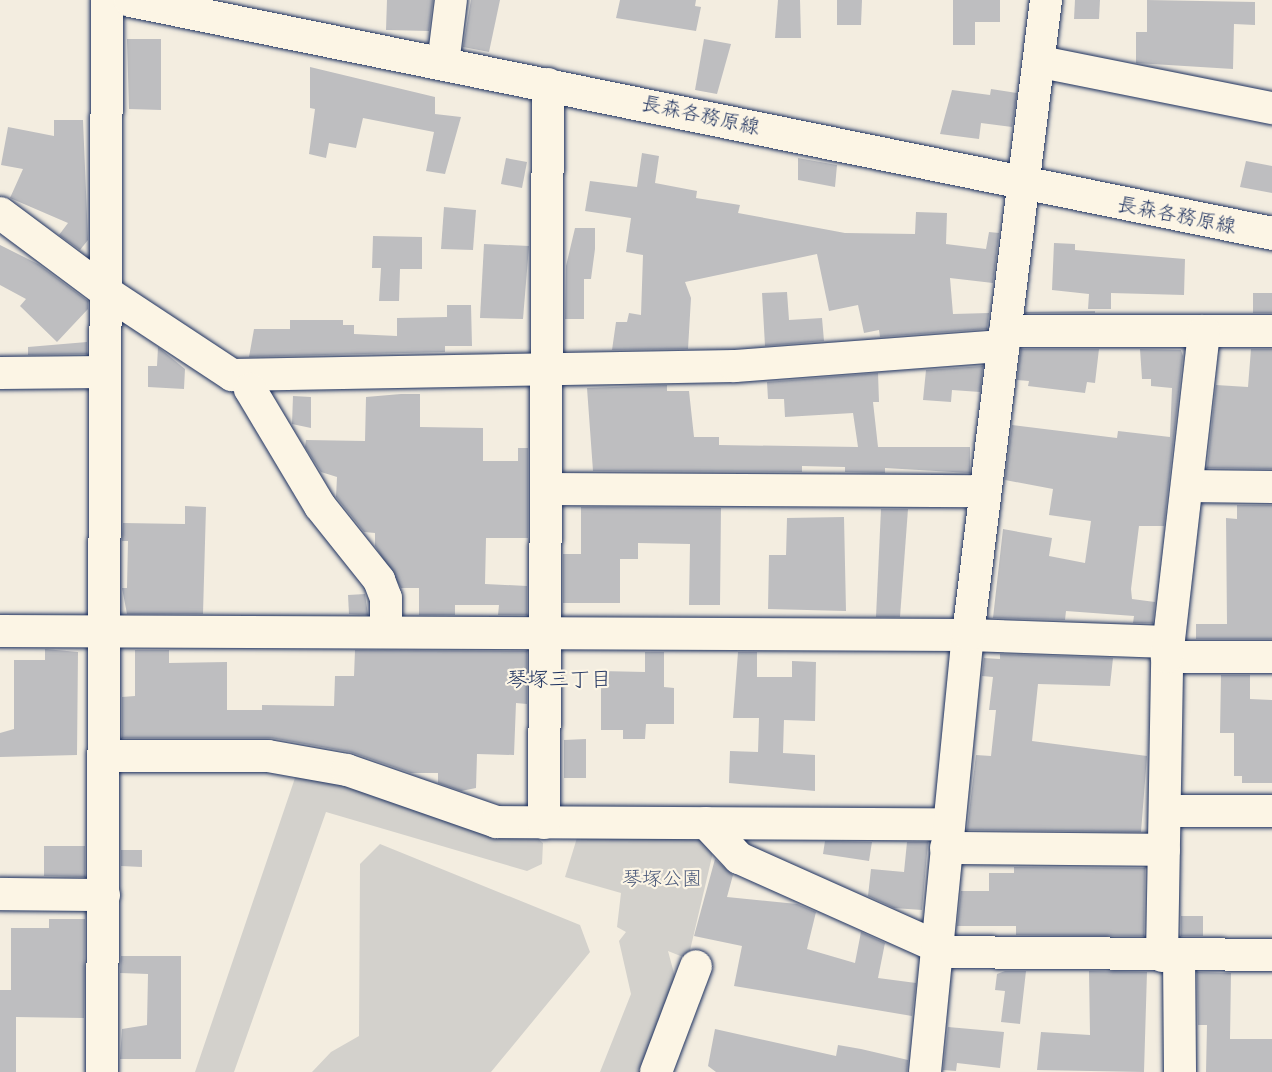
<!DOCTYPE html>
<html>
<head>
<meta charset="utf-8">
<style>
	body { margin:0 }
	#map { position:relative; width:1272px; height:1072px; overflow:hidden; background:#f3ede0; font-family:Mali,"Klee One",sans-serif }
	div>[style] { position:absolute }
	.green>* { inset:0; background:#d3d1cc }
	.building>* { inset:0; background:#bebec0 }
	.roads { filter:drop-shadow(0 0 2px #1b2f5e) drop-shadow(0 0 2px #1b2f5e) }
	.minor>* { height:32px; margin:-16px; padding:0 16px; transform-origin:16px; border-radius:16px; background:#fcf5e5 }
	.major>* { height:33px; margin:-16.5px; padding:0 16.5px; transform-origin:16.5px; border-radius:16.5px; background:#fcf5e5 }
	span { translate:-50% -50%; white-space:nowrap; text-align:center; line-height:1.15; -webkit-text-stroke:4.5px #fcf5e5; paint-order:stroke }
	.street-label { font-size:20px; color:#1b2f5e }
	.park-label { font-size:20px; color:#49587a }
	.neighbourhood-label { font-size:21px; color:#1b2f5e }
</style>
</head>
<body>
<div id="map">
	<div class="green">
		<i style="clip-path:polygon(296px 775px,344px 775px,529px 831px,543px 843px,542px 864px,527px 871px,326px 812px,234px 1072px,195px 1072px)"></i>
		<i style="clip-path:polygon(580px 828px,704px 836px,714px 848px,688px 959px,668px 951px,678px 988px,647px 1072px,600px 1072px,631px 994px,619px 941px,626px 932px,617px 927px,621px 893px,565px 877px)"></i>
		<i style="clip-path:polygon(380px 844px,580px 925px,590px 952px,491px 1072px,312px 1072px,331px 1052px,359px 1036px,360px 864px)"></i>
	</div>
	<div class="building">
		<i style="clip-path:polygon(387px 0,433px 0,429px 31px,386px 30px)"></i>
		<i style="clip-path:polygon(471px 0,500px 0,489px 52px,463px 47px)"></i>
		<i style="clip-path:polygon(620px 0,696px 0,695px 6px,701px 7px,696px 31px,616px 18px)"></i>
		<i style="clip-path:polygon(778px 0,800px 0,801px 38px,775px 38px)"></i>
		<i style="clip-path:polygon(837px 0,862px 0,861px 25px,837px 25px)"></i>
		<i style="clip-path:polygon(953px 0,1000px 0,1000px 22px,975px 22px,975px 45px,953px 45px)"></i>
		<i style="clip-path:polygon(1075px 0,1100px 0,1099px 19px,1074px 19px)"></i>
		<i style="clip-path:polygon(1147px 0,1255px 2px,1255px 25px,1234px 24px,1233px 69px,1136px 63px,1136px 32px,1147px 32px)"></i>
		<i style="clip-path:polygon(127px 39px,161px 39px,161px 110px,129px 109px)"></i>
		<i style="clip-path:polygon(704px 39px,731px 44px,717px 94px,695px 90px)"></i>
		<i style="clip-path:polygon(310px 67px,435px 97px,435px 114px,461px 117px,445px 174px,426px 171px,434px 132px,363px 118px,356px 148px,329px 143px,326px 158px,309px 154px,315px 109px,310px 108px)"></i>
		<i style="clip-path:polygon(991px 89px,1017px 93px,1012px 127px,981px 123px,979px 139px,940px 134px,952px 90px,990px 95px)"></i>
		<i style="clip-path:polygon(54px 120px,83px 120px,88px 240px,80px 250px,59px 235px,68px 223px,10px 198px,23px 169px,1px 165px,8px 127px,54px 136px)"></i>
		<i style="clip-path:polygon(642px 153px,659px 156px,655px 183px,697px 191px,696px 198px,740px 205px,738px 213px,845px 233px,915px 234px,916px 212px,947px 213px,946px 244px,986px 249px,989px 232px,999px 233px,993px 283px,950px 278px,953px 314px,989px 313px,987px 329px,880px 337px,879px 330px,864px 333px,858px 305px,829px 311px,817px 254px,685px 282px,691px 298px,688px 349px,612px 350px,616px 322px,627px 322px,629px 313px,641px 315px,643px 255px,626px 252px,631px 218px,585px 211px,590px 181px,637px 187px)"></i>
		<i style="clip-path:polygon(506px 158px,527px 162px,522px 188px,501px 184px)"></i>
		<i style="clip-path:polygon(798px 158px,837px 165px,835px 187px,798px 180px)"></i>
		<i style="clip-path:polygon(1246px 161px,1272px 166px,1272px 193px,1240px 187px)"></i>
		<i style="clip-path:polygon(444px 207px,476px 210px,473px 250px,441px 249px)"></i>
		<i style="clip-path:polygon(575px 228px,595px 228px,595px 249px,591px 279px,584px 279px,584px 319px,565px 319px,566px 266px)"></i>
		<i style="clip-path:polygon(373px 236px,422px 237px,422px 269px,400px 269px,399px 301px,379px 301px,381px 268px,372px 268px)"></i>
		<i style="clip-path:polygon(1054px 243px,1075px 244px,1075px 250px,1185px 259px,1184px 295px,1111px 293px,1111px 309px,1088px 309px,1089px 294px,1052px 290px)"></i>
		<i style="clip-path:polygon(484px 244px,529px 246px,523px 319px,480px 318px)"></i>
		<i style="clip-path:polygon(0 245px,38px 264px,88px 301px,88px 309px,57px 342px,20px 306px,26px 299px,0 285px)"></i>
		<i style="clip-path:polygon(787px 292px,789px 320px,822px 318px,824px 341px,765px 346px,762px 293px)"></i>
		<i style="clip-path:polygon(1253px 293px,1272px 293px,1272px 313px,1253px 313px)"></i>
		<i style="clip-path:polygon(447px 305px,471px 305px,472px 346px,445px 346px,445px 352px,249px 357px,254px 329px,290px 329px,290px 320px,343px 320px,343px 325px,354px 325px,354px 334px,397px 336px,397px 318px,447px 317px)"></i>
		<i style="clip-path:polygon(1095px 311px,1095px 313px,1026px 313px,1026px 312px)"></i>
		<i style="clip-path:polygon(87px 342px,87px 354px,28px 355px,28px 347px)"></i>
		<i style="clip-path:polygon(158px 347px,185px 369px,184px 389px,148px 387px,148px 366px,157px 366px)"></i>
		<i style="clip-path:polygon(1021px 349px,1099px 349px,1095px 383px,1087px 382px,1085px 393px,1028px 386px,1029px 381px,1017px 380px)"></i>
		<i style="clip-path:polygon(1140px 349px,1181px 350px,1183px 356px,1164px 526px,1139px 526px,1131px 589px,1132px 599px,1155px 602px,1153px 623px,1133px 623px,1134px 616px,1066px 611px,1065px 620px,993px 618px,1003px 529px,1052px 538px,1049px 556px,1085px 563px,1091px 521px,1049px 515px,1053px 489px,1005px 480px,1012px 425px,1117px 438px,1118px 431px,1170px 437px,1172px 388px,1151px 386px,1151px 379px,1142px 379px)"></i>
		<i style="clip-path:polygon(1251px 349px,1272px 349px,1272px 469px,1207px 468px,1216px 385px,1248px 387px)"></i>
		<i style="clip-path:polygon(983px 366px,980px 392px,952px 390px,951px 402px,923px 400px,926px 370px)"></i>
		<i style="clip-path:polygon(878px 373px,879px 402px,873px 402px,878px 447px,970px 447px,970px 473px,885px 468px,885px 473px,845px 472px,845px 467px,802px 466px,802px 472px,593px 471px,587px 388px,667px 385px,667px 391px,689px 391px,694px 437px,719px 437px,719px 445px,858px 447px,853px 413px,785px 417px,784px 399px,768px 399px,767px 382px)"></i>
		<i style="clip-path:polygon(401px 394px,420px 394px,420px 427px,483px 428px,483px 461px,518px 461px,518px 448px,528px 448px,528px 538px,486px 538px,485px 584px,527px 586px,527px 615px,498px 615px,499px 605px,455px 605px,455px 615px,419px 615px,419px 588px,401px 588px,375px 546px,375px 533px,364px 532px,336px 497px,337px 477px,321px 472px,305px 447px,306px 440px,365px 441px,366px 397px)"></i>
		<i style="clip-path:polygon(293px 396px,311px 397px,311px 428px,292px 424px)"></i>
		<i style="clip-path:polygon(1237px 505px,1272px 505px,1272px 639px,1196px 639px,1196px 624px,1227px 624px,1226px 518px,1237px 519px)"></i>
		<i style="clip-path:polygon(185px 506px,206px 507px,203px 614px,127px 614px,122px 588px,127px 588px,128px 541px,122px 541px,123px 523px,185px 524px)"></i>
		<i style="clip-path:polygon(581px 507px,721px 508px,720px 605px,689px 605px,690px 544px,638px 543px,638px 559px,620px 559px,620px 603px,563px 603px,563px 554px,581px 554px)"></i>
		<i style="clip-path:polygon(881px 509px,908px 509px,900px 617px,876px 617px)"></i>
		<i style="clip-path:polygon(844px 517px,846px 611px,768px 609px,769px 555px,786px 555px,787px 518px)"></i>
		<i style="clip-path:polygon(365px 594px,368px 615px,349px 614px,348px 595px)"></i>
		<i style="clip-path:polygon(45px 649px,78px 652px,77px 755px,0 757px,0 733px,14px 729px,14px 660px,45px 660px)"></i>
		<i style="clip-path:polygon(135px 650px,169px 650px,169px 663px,227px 662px,227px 710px,262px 710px,262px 705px,334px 706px,335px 676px,354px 676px,355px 650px,527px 651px,527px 704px,516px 703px,514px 755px,477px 754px,476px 788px,461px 791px,438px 783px,438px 773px,411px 773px,350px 752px,271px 738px,122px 738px,122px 697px,135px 696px)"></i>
		<i style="clip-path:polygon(645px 652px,664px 652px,664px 687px,674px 688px,674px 724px,646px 724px,645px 739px,623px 739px,623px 730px,601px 730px,601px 671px,645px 672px)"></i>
		<i style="clip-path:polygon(738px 652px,757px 652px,757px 677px,792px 677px,792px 661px,816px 662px,815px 721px,784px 720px,783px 753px,815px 755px,815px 791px,729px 783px,730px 751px,758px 752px,759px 718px,733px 718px)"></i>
		<i style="clip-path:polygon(1000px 654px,1113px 658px,1110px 686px,1038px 684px,1032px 741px,1147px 756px,1141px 832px,967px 830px,976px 755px,991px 756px,996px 710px,989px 710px,993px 677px,982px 676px,984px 658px,1000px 659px)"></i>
		<i style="clip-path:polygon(1221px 675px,1250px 675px,1250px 699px,1272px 700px,1272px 783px,1242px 783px,1242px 776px,1234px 776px,1234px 733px,1220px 733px)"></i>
		<i style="clip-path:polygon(586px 739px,586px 778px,564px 778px,564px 740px)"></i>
		<i style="clip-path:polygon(825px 841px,872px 842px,869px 861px,823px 854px)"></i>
		<i style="clip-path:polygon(907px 842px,928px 842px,922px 910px,894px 908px,868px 896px,871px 869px,904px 872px)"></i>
		<i style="clip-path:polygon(44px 846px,85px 846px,85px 877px,44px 876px)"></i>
		<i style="clip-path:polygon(121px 850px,142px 850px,142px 867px,121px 866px)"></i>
		<i style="clip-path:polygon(715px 859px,733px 875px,727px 897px,797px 904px,816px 912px,807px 949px,855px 963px,861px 932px,885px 943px,878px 978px,916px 983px,912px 1016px,734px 986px,742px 946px,694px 936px)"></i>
		<i style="clip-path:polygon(1014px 867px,1145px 868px,1144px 936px,1016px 935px,1016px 926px,957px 926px,961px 891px,989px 891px,989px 873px,1014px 873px)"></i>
		<i style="clip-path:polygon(1181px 916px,1203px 916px,1203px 936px,1181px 936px)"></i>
		<i style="clip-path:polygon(49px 919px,85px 919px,84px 1018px,16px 1017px,16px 1072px,0 1072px,0 990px,11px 990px,11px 928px,49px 928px)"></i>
		<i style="clip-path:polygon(121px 956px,181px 956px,181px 1059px,120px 1059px,122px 1029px,147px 1025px,148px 974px,120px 973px)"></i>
		<i style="clip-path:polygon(1005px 971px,1026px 971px,1020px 1024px,1001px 1022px,1005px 991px,995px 990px,997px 974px)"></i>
		<i style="clip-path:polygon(1089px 971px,1147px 972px,1144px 1072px,1037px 1070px,1041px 1032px,1090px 1035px)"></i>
		<i style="clip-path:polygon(1197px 972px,1231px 973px,1230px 1039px,1272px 1039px,1272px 1072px,1206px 1072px,1207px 1025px,1198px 1025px)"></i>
		<i style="clip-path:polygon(948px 1027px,1004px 1032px,1000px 1068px,957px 1063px,956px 1071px,943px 1070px)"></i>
		<i style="clip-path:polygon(715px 1029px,836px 1056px,838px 1045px,861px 1049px,908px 1060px,907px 1072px,716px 1072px,708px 1066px)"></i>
	</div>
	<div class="roads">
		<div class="minor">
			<i style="left:1041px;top:62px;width:236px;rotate:11.3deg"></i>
			<i style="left:443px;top:64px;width:64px;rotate:-82.9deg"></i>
			<i style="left:0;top:213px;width:132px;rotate:36.7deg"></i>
			<i style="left:106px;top:292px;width:151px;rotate:33.4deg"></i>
			<i style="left:232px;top:375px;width:503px;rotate:-1.03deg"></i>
			<i style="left:735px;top:366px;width:269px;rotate:-4.3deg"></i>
			<i style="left:1005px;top:331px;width:267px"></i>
			<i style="left:0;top:373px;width:105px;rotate:-0.5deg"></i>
			<i style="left:249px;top:375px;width:14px;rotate:86deg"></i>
			<i style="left:250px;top:389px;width:136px;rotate:59.1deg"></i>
			<i style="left:320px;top:506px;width:95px;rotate:51.4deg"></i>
			<i style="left:379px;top:580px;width:19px;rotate:69deg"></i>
			<i style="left:386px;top:598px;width:34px;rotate:90deg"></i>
			<i style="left:1187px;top:486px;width:85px;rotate:0.7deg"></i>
			<i style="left:546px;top:489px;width:439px;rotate:0.3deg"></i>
			<i style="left:0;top:631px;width:968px;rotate:0.24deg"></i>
			<i style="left:968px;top:635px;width:200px;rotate:2deg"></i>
			<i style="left:1167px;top:657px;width:105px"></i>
			<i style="left:106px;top:756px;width:162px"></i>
			<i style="left:268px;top:756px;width:80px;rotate:10deg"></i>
			<i style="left:347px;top:770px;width:158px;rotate:19.2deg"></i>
			<i style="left:496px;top:822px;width:453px;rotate:0.3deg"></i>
			<i style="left:1165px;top:811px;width:107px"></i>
			<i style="left:544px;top:823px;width:739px;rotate:-89.69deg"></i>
			<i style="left:706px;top:823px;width:48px;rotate:46.7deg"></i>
			<i style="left:739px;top:858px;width:218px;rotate:24.1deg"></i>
			<i style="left:946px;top:848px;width:218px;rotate:0.5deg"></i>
			<i style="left:0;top:894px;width:104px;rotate:0.6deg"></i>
			<i style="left:937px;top:952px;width:335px;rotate:0.5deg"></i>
			<i style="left:1179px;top:955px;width:117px;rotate:89.5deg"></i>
			<i style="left:1162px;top:956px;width:299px;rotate:-89deg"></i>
			<i style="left:1167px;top:657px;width:328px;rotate:-83.5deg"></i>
			<i style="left:102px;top:1072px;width:1072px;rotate:-89.73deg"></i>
			<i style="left:656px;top:1072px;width:113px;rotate:-69.3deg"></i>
			<i style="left:925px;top:1072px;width:439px;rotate:-84.4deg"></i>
			<i style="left:968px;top:635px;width:640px;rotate:-83deg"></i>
		</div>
		<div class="major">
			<i style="left:130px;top:0;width:1166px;rotate:11.53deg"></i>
		</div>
	</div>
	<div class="street-label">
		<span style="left:701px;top:114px;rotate:12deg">長森各務原線</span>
		<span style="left:1177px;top:214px;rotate:11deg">長森各務原線</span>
	</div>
	<div class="park-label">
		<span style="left:662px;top:877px">琴塚公園</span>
	</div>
	<div class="neighbourhood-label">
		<span style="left:559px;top:678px">琴塚三丁目</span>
	</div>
</div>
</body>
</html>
